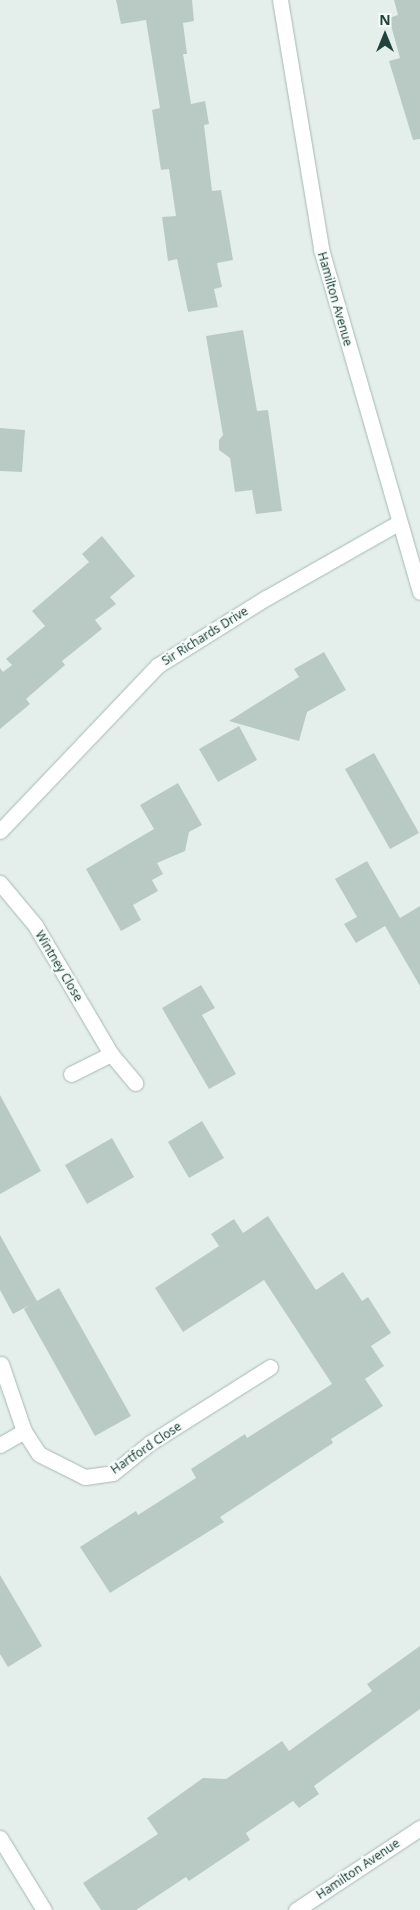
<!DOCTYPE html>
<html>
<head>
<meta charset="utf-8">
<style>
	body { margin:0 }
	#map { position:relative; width:420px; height:1910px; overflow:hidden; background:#e4efeb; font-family:"Noto Sans",sans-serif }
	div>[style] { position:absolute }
	.building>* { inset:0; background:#b9cac4 }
	.roads { filter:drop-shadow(0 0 1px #a6b8b3) drop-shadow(0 0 1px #a6b8b3) }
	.street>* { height:15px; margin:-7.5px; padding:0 7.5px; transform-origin:7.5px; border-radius:7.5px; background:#fff }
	span { translate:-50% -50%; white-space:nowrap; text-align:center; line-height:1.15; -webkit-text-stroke:4.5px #f6fbf9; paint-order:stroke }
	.street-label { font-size:12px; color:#21433c }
	.north { position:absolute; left:360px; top:10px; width:50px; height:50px; -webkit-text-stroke:4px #f6fbf9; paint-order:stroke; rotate:0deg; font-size:14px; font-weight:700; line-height:20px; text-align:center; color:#21433c }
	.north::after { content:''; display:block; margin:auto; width:18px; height:22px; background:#21433c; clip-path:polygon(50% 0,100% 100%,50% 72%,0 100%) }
</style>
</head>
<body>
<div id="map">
	<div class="building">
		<i style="clip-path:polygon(116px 0,192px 0,194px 21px,183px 23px,187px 54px,183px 54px,191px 104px,205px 101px,209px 124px,204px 125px,212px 191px,221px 190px,233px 260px,217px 263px,222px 287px,214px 289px,218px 307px,188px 312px,177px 259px,168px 261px,162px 217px,176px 216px,169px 169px,161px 170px,152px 110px,160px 108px,146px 20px,121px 24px)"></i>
		<i style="clip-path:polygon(394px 0,420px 0,420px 139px,413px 140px,389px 61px,400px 58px,389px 18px,398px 15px)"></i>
		<i style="clip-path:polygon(243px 330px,257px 411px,268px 410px,282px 511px,256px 514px,252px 490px,235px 492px,230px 458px,219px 450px,219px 440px,223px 435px,206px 336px)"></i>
		<i style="clip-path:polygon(0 428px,25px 430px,22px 472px,0 471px)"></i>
		<i style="clip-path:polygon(102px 536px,135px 576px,110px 597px,116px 604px,95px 620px,102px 629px,62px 661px,65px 665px,26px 699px,30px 704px,0 729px,0 668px,3px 672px,12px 665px,6px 659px,45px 626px,32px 611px,89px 562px,82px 554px)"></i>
		<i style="clip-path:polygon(324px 652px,346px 690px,307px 712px,299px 741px,229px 721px,299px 677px,294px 669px)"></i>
		<i style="clip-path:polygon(239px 726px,257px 760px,218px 782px,199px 749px)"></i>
		<i style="clip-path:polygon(374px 753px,419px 833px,390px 849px,345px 769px)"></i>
		<i style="clip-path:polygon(178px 783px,202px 825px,189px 832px,185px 851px,157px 863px,163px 874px,152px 880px,158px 891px,133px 905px,141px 920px,121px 931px,86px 869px,154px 829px,140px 805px)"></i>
		<i style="clip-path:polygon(367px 861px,400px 918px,420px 906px,420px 986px,385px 926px,356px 943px,344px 924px,357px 917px,335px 879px)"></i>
		<i style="clip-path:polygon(201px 985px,215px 1008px,202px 1015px,236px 1074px,209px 1089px,162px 1008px)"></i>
		<i style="clip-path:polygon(0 1095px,41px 1171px,0 1194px)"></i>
		<i style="clip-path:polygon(202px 1121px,224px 1158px,189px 1178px,168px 1142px)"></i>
		<i style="clip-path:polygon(112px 1138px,134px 1177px,87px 1204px,65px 1165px)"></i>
		<i style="clip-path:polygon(268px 1216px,316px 1290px,343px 1272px,362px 1301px,368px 1297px,391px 1333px,371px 1346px,384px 1366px,365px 1379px,383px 1406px,331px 1439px,333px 1443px,220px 1517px,224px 1522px,110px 1593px,80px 1547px,136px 1511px,138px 1515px,196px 1478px,191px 1469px,245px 1434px,247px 1438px,332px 1384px,264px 1280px,183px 1332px,155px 1288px,219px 1246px,211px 1234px,234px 1219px,243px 1233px)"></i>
		<i style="clip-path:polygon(0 1235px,37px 1301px,59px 1288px,131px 1416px,95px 1436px,24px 1309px,30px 1305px,13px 1314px,0 1290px)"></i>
		<i style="clip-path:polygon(0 1575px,42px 1646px,8px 1667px,0 1654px)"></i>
		<i style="clip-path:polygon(420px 1646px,420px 1709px,314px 1786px,319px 1794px,299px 1808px,293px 1801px,246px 1833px,250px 1840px,189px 1881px,186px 1877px,136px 1910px,101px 1910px,83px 1883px,158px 1834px,147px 1818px,203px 1778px,226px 1779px,282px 1741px,289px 1751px,372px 1691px,367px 1684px)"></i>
	</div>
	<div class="roads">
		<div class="street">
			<i style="left:280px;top:0;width:252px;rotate:80.6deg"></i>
			<i style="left:321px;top:249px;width:357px;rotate:73.9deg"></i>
			<i style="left:0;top:831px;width:228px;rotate:-46.4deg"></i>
			<i style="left:157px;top:666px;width:128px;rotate:-32deg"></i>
			<i style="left:266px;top:598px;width:152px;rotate:-29.6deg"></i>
			<i style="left:0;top:883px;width:55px;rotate:50.2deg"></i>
			<i style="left:35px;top:925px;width:150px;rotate:59.5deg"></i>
			<i style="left:111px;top:1054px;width:38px;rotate:50deg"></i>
			<i style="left:71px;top:1074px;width:45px;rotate:-26.6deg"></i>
			<i style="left:1px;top:1364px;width:71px;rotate:71.1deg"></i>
			<i style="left:24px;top:1431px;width:27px;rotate:57deg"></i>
			<i style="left:39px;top:1454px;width:51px;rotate:26.6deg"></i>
			<i style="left:85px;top:1477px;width:28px;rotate:-8deg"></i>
			<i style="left:113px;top:1473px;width:48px;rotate:-39deg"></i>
			<i style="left:150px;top:1443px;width:142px;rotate:-32.3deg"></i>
			<i style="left:0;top:1445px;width:28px;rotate:-30deg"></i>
			<i style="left:0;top:1838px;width:84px;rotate:58.6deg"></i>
			<i style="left:296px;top:1910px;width:149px;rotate:-33.5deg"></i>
		</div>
	</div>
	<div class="street-label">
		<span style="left:335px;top:299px;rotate:74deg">Hamilton Avenue</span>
		<span style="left:205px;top:636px;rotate:-32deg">Sir Richards Drive</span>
		<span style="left:59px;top:966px;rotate:59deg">Wintney Close</span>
		<span style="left:146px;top:1448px;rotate:-34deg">Hartford Close</span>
		<span style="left:358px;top:1869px;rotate:-34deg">Hamilton Avenue</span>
	</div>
	<div class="north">N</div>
</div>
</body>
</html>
